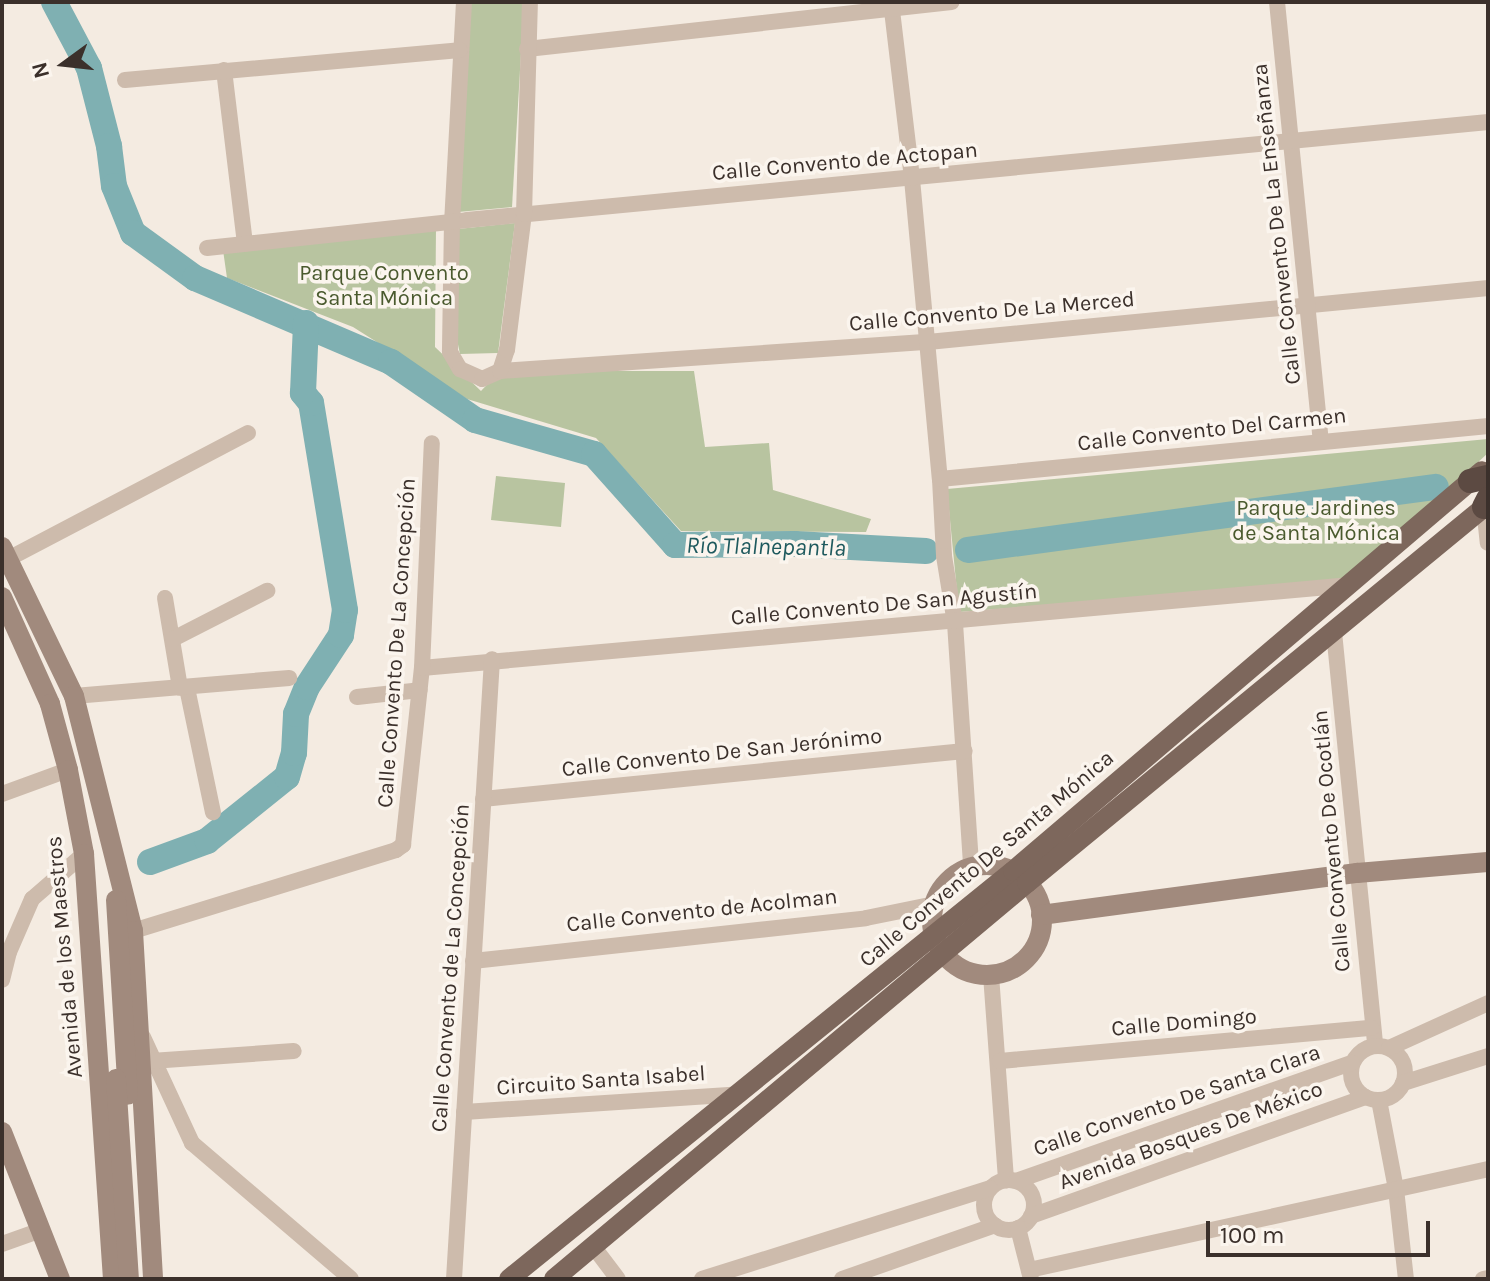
<!DOCTYPE html>
<html>
<head>
<meta charset="utf-8">
<style>
	body { margin:0 }
	#map { position:relative; width:1490px; height:1281px; overflow:hidden; background:#f4ebe1; font-family:Karla,sans-serif }
	div>[style] { position:absolute }
	.green>* { inset:0; background:#b8c4a0 }
	.river>* { height:26px; margin:-13px; padding:0 13px; transform-origin:13px; border-radius:13px; background:#7fb0b2 }
	.street>* { height:16px; margin:-8px; padding:0 8px; transform-origin:8px; border-radius:8px; background:#cdbbac }
	.street>.ring { margin:-8px; padding:0; box-sizing:content-box; background:none; border:16px solid #cdbbac; border-radius:50% }
	.secondary>* { height:20px; margin:-10px; padding:0 10px; transform-origin:10px; border-radius:10px; background:#a18a7d }
	.secondary>.ring { margin:-10px; padding:0; box-sizing:content-box; background:none; border:20px solid #a18a7d; border-radius:50% }
	.primary>* { height:20px; margin:-10px; padding:0 10px; transform-origin:10px; border-radius:10px; background:#7d675c }
	.highway>* { height:24px; margin:-12px; padding:0 12px; transform-origin:12px; border-radius:12px; background:#5c4a42 }
	span { translate:-50% -50%; white-space:nowrap; text-align:center; line-height:1.15; -webkit-text-stroke:7px #fbf5ee; paint-order:stroke }
	.street-label { font-size:22px; color:#3b302b }
	.park-label { font-size:22px; color:#4a5a2e }
	.water-label { font-size:24px; color:#1f5a5e; font-style:italic }
	.frame { position:absolute; inset:0; border:4px solid #3b302b; pointer-events:none }
	.north { position:absolute; left:24px; top:24px; width:80px; height:80px; -webkit-text-stroke:6px #fbf5ee; paint-order:stroke; rotate:255deg; font-size:22px; font-weight:700; line-height:32px; text-align:center; color:#3b302b }
	.north::after { content:''; display:block; margin:auto; width:28px; height:36px; background:#3b302b; clip-path:polygon(50% 0,100% 100%,50% 72%,0 100%) }
	.scale { position:absolute; left:1206px; top:1221px; width:224px; height:36px; box-sizing:border-box; border:4px solid #3b302b; border-top:0; padding-left:10px; font-size:24px; line-height:28px; white-space:nowrap; color:#3b302b; -webkit-text-stroke:6px #fbf5ee; paint-order:stroke }
</style>
</head>
<body>
<div id="map">
	<div class="green">
		<i style="clip-path:polygon(471px 2px,524px 2px,512px 207px,458px 212px)"></i>
		<i style="clip-path:polygon(515px 223px,498px 353px,460px 354px,456px 335px,458px 229px)"></i>
		<i style="clip-path:polygon(436px 228px,435px 347px,481px 391px,500px 371px,694px 371px,705px 447px,769px 443px,773px 490px,871px 519px,866px 532px,681px 531px,596px 438px,467px 399px,353px 327px,227px 278px,223px 250px)"></i>
		<i style="clip-path:polygon(1488px 439px,1488px 453px,1347px 583px,959px 612px,947px 489px)"></i>
		<i style="clip-path:polygon(496px 476px,565px 483px,561px 527px,491px 520px)"></i>
	</div>
	<div class="river">
		<i style="left:54px;top:2px;width:75px;rotate:62.1deg"></i>
		<i style="left:89px;top:68px;width:81px;rotate:75.6deg"></i>
		<i style="left:109px;top:146px;width:40px;rotate:82.9deg"></i>
		<i style="left:114px;top:186px;width:51px;rotate:68deg"></i>
		<i style="left:133px;top:233px;width:77px;rotate:36deg"></i>
		<i style="left:195px;top:278px;width:213px;rotate:23.2deg"></i>
		<i style="left:391px;top:362px;width:102px;rotate:34.6deg"></i>
		<i style="left:475px;top:420px;width:124px;rotate:15.9deg"></i>
		<i style="left:594px;top:454px;width:122px;rotate:48.3deg"></i>
		<i style="left:675px;top:545px;width:120px;rotate:-0.5deg"></i>
		<i style="left:795px;top:544px;width:131px;rotate:3.1deg"></i>
		<i style="left:968px;top:550px;width:472px;rotate:-7.7deg"></i>
		<i style="left:150px;top:862px;width:61px;rotate:-20.2deg"></i>
		<i style="left:207px;top:841px;width:102px;rotate:-38.7deg"></i>
		<i style="left:287px;top:777px;width:25px;rotate:-74deg"></i>
		<i style="left:294px;top:753px;width:39px;rotate:-87deg"></i>
		<i style="left:296px;top:714px;width:29px;rotate:-68deg"></i>
		<i style="left:307px;top:687px;width:62px;rotate:-56.8deg"></i>
		<i style="left:341px;top:635px;width:25px;rotate:-81deg"></i>
		<i style="left:345px;top:610px;width:210px;rotate:-99.3deg"></i>
		<i style="left:311px;top:403px;width:13px;rotate:-129deg"></i>
		<i style="left:303px;top:393px;width:70px;rotate:-87.5deg"></i>
	</div>
	<div class="street">
		<i style="left:464px;top:2px;width:219px;rotate:93.1deg"></i>
		<i style="left:452px;top:221px;width:131px;rotate:90.9deg"></i>
		<i style="left:450px;top:352px;width:20px;rotate:60deg"></i>
		<i style="left:460px;top:369px;width:24px;rotate:24deg"></i>
		<i style="left:482px;top:379px;width:20px;rotate:-24deg"></i>
		<i style="left:500px;top:371px;width:429px;rotate:-3.9deg"></i>
		<i style="left:928px;top:342px;width:563px;rotate:-5.51deg"></i>
		<i style="left:891px;top:2px;width:178px;rotate:83.2deg"></i>
		<i style="left:912px;top:179px;width:301px;rotate:84.7deg"></i>
		<i style="left:940px;top:479px;width:77px;rotate:87deg"></i>
		<i style="left:944px;top:556px;width:68px;rotate:80.7deg"></i>
		<i style="left:955px;top:623px;width:245px;rotate:86.2deg"></i>
		<i style="left:1277px;top:2px;width:441px;rotate:84.3deg"></i>
		<i style="left:527px;top:49px;width:427px;rotate:-6.3deg"></i>
		<i style="left:224px;top:70px;width:175px;rotate:83.1deg"></i>
		<i style="left:125px;top:80px;width:336px;rotate:-5.1deg"></i>
		<i style="left:207px;top:248px;width:262px;rotate:-6.1deg"></i>
		<i style="left:467px;top:220px;width:1026px;rotate:-5.48deg"></i>
		<i style="left:500px;top:371px;width:22px;rotate:-72deg"></i>
		<i style="left:507px;top:350px;width:137px;rotate:-82.9deg"></i>
		<i style="left:524px;top:214px;width:212px;rotate:-88.4deg"></i>
		<i style="left:940px;top:479px;width:551px;rotate:-5.52deg"></i>
		<i style="left:1484px;top:507px;width:36px;rotate:84deg"></i>
		<i style="left:8px;top:559px;width:271px;rotate:-27.7deg"></i>
		<i style="left:165px;top:598px;width:91px;rotate:80.5deg"></i>
		<i style="left:1334px;top:632px;width:415px;rotate:84.3deg"></i>
		<i style="left:173px;top:639px;width:106px;rotate:-27.1deg"></i>
		<i style="left:422px;top:668px;width:932px;rotate:-5.11deg"></i>
		<i style="left:187px;top:688px;width:127px;rotate:78.2deg"></i>
		<i style="left:74px;top:696px;width:216px;rotate:-4.8deg"></i>
		<i style="left:357px;top:697px;width:63px;rotate:-6.3deg"></i>
		<i style="left:2px;top:794px;width:70px;rotate:-20deg"></i>
		<i style="left:483px;top:799px;width:484px;rotate:-5.7deg"></i>
		<i style="left:133px;top:931px;width:275px;rotate:-17.1deg"></i>
		<i style="left:396px;top:850px;width:9px;rotate:-36deg"></i>
		<i style="left:403px;top:845px;width:178px;rotate:-83.9deg"></i>
		<i style="left:422px;top:668px;width:225px;rotate:-87.5deg"></i>
		<i style="left:473px;top:961px;width:395px;rotate:-6.2deg"></i>
		<i style="left:866px;top:918px;width:70px;rotate:-11.5deg"></i>
		<i style="left:991px;top:975px;width:206px;rotate:85.8deg"></i>
		<i style="left:2px;top:980px;width:29px;rotate:-76deg"></i>
		<i style="left:9px;top:952px;width:58px;rotate:-66.5deg"></i>
		<i style="left:32px;top:899px;width:69px;rotate:-40.9deg"></i>
		<i style="left:143px;top:1037px;width:117px;rotate:65.2deg"></i>
		<i style="left:192px;top:1143px;width:209px;rotate:40.5deg"></i>
		<i class="ring" style="left:1351px;top:1046px;width:38px;height:38px"></i>
		<i style="left:1389px;top:1048px;width:109px;rotate:-24.4deg"></i>
		<i style="left:151px;top:1061px;width:143px;rotate:-4deg"></i>
		<i style="left:1000px;top:1061px;width:373px;rotate:-5.1deg"></i>
		<i style="left:1403px;top:1083px;width:89px;rotate:-17.6deg"></i>
		<i style="left:1379px;top:1100px;width:91px;rotate:79.2deg"></i>
		<i style="left:1396px;top:1189px;width:91px;rotate:83.7deg"></i>
		<i style="left:464px;top:1112px;width:277px;rotate:-3.7deg"></i>
		<i class="ring" style="left:984px;top:1180px;width:34px;height:34px"></i>
		<i style="left:1016px;top:1181px;width:356px;rotate:-19.4deg"></i>
		<i style="left:1031px;top:1216px;width:355px;rotate:-19.6deg"></i>
		<i style="left:1018px;top:1228px;width:53px;rotate:75.7deg"></i>
		<i style="left:2px;top:1244px;width:41px;rotate:-19.7deg"></i>
		<i style="left:593px;top:1246px;width:41px;rotate:52.9deg"></i>
		<i style="left:1029px;top:1270px;width:470px;rotate:-12.4deg"></i>
		<i style="left:454px;top:1279px;width:621px;rotate:-86.49deg"></i>
		<i style="left:702px;top:1279px;width:302px;rotate:-17.5deg"></i>
		<i style="left:842px;top:1279px;width:162px;rotate:-19.4deg"></i>
		<i style="left:1483px;top:1279px;width:5px;rotate:-11deg"></i>
	</div>
	<div class="secondary">
		<i style="left:2px;top:547px;width:165px;rotate:64.2deg"></i>
		<i style="left:74px;top:696px;width:242px;rotate:75.9deg"></i>
		<i style="left:133px;top:931px;width:349px;rotate:86.7deg"></i>
		<i style="left:2px;top:597px;width:117px;rotate:65.8deg"></i>
		<i style="left:50px;top:704px;width:68px;rotate:74.7deg"></i>
		<i style="left:68px;top:770px;width:86px;rotate:79.2deg"></i>
		<i style="left:84px;top:854px;width:426px;rotate:86.1deg"></i>
		<i class="ring" style="left:932px;top:865px;width:90px;height:90px"></i>
		<i style="left:116px;top:900px;width:195px;rotate:86.5deg"></i>
		<i style="left:1041px;top:915px;width:319px;rotate:-7.6deg"></i>
		<i style="left:1357px;top:873px;width:131px;rotate:-4.8deg"></i>
		<i style="left:116px;top:1079px;width:200px;rotate:86.3deg"></i>
		<i style="left:2px;top:1132px;width:158px;rotate:68.5deg"></i>
	</div>
	<div class="primary">
		<i style="left:509px;top:1279px;width:648px;rotate:-38.99deg"></i>
		<i style="left:1013px;top:871px;width:616px;rotate:-40.46deg"></i>
		<i style="left:554px;top:1279px;width:617px;rotate:-39.94deg"></i>
		<i style="left:1027px;top:883px;width:597px;rotate:-39.42deg"></i>
	</div>
	<div class="highway">
		<i style="left:1470px;top:481px;width:18px;rotate:-13deg"></i>
		<i style="left:1484px;top:507px;width:9px;rotate:-63deg"></i>
	</div>
	<div class="street-label">
		<span style="left:845px;top:162px;rotate:-5deg">Calle Convento de Actopan</span>
		<span style="left:1277px;top:224px;rotate:-96deg">Calle Convento De La Enseñanza</span>
		<span style="left:992px;top:312px;rotate:-5deg">Calle Convento De La Merced</span>
		<span style="left:1212px;top:430px;rotate:-6deg">Calle Convento Del Carmen</span>
		<span style="left:884px;top:605px;rotate:-5deg">Calle Convento De San Agustín</span>
		<span style="left:397px;top:643px;rotate:-86deg">Calle Convento De La Concepción</span>
		<span style="left:722px;top:753px;rotate:-6deg">Calle Convento De San Jerónimo</span>
		<span style="left:1332px;top:841px;rotate:-95deg">Calle Convento De Ocotlán</span>
		<span style="left:987px;top:859px;rotate:-40deg">Calle Convento De Santa Mónica</span>
		<span style="left:702px;top:911px;rotate:-6deg">Calle Convento de Acolman</span>
		<span style="left:65px;top:957px;rotate:-95deg">Avenida de los Maestros</span>
		<span style="left:451px;top:968px;rotate:-86deg">Calle Convento de La Concepción</span>
		<span style="left:1184px;top:1023px;rotate:-5deg">Calle Domingo</span>
		<span style="left:601px;top:1081px;rotate:-4deg">Circuito Santa Isabel</span>
		<span style="left:1177px;top:1101px;rotate:-19deg">Calle Convento De Santa Clara</span>
		<span style="left:1191px;top:1136px;rotate:-20deg">Avenida Bosques De México</span>
	</div>
	<div class="park-label">
		<span style="left:384px;top:286px">Parque Convento<br>Santa Mónica</span>
		<span style="left:1316px;top:521px">Parque Jardines<br>de Santa Mónica</span>
	</div>
	<div class="water-label">
		<span style="left:766px;top:547px;rotate:1deg">Río Tlalnepantla</span>
	</div>
	<div class="frame"></div>
	<div class="north">N</div>
	<div class="scale">100 m</div>
</div>
</body>
</html>
